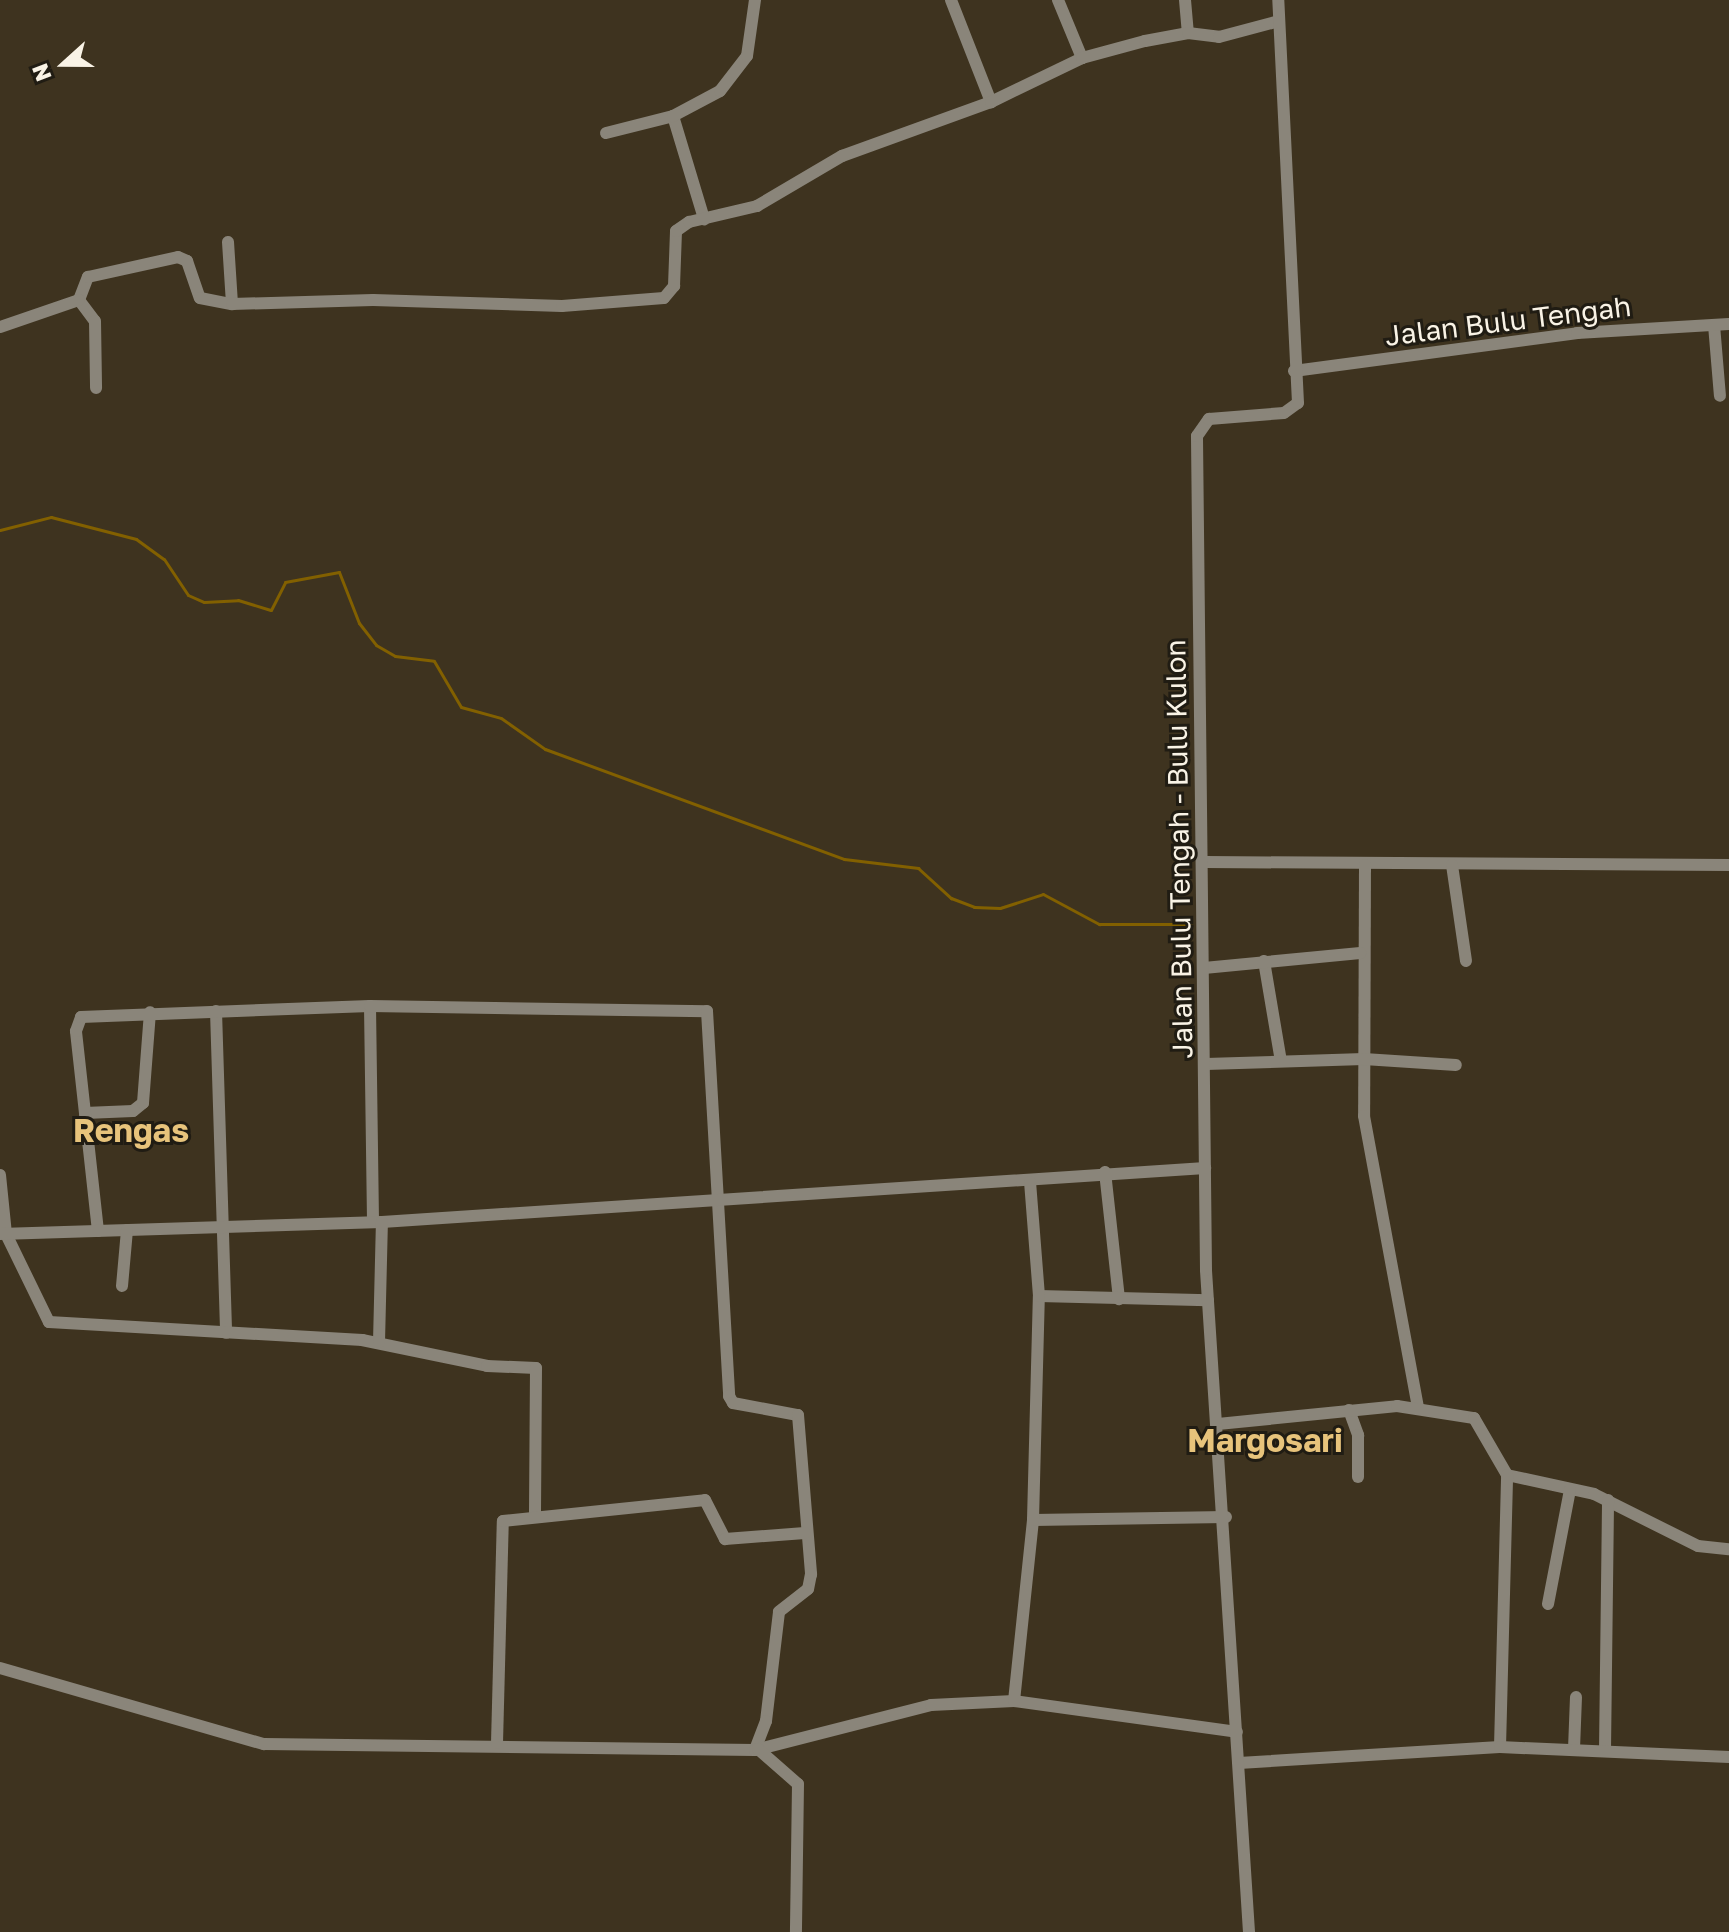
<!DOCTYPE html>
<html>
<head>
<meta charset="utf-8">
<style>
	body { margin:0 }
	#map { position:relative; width:1729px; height:1932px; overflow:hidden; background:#3e331f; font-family:"Golos Text",sans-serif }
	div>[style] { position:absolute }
	.stream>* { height:3px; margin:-1.5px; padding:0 1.5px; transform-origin:1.5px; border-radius:1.5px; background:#826000 }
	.minor>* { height:12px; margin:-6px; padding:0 6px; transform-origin:6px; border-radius:6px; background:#8a857a }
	span { translate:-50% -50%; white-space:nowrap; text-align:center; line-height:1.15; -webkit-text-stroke:6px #201c13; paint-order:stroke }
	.street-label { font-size:28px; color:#f9f3e6 }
	.quarter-label { font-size:32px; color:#e7c37b; font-weight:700 }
	.north { position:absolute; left:24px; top:24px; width:80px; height:80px; -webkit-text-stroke:6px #201c13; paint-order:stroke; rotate:249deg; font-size:22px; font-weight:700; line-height:32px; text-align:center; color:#f9f3e6 }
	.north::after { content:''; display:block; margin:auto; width:28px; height:36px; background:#f9f3e6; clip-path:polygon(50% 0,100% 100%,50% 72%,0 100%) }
</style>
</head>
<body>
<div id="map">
	<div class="stream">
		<i style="left:0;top:530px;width:53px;rotate:-14.3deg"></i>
		<i style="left:51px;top:517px;width:88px;rotate:14.5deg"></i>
		<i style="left:136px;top:539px;width:34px;rotate:36deg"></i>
		<i style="left:164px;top:559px;width:43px;rotate:56.3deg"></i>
		<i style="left:188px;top:595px;width:17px;rotate:24deg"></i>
		<i style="left:204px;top:602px;width:34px;rotate:-3deg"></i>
		<i style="left:238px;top:600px;width:34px;rotate:17deg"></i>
		<i style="left:271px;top:610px;width:31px;rotate:-63deg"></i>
		<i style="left:285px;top:582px;width:55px;rotate:-10.5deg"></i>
		<i style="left:339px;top:572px;width:55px;rotate:68.6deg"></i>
		<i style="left:359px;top:623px;width:28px;rotate:52deg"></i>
		<i style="left:376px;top:645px;width:22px;rotate:30deg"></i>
		<i style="left:395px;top:656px;width:39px;rotate:7deg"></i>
		<i style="left:434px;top:661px;width:53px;rotate:59.6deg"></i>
		<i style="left:461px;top:707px;width:41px;rotate:15.4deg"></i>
		<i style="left:501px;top:718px;width:54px;rotate:35.2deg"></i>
		<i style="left:545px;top:749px;width:319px;rotate:20.2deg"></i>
		<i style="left:844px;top:859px;width:75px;rotate:6.9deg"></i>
		<i style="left:918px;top:868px;width:45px;rotate:42.3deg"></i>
		<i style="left:951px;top:898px;width:25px;rotate:21deg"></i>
		<i style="left:974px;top:907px;width:26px;rotate:2deg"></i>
		<i style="left:1000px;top:908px;width:45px;rotate:-18deg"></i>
		<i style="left:1043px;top:894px;width:64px;rotate:28.2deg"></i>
		<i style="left:1099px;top:924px;width:92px"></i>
	</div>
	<div class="minor">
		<i style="left:951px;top:0;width:110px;rotate:68.6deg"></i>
		<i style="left:1058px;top:0;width:63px;rotate:67.5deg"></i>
		<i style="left:1185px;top:0;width:33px;rotate:85deg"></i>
		<i style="left:673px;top:116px;width:108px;rotate:73.2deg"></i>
		<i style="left:606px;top:133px;width:69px;rotate:-14.2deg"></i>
		<i style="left:673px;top:116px;width:53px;rotate:-28deg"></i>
		<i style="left:720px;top:91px;width:44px;rotate:-52.4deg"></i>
		<i style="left:747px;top:56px;width:57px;rotate:-81.9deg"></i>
		<i style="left:228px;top:242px;width:62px;rotate:86.3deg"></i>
		<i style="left:79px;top:300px;width:25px;rotate:-69deg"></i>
		<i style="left:88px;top:277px;width:92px;rotate:-12.5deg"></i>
		<i style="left:178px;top:257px;width:10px;rotate:24deg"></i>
		<i style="left:187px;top:261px;width:39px;rotate:71deg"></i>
		<i style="left:200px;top:298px;width:33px;rotate:11deg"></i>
		<i style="left:232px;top:304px;width:141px;rotate:-1.6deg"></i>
		<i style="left:373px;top:300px;width:189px;rotate:1.8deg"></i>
		<i style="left:562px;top:306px;width:102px;rotate:-4.5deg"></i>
		<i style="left:664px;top:298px;width:16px;rotate:-50deg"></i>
		<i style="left:674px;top:286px;width:55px;rotate:-87.9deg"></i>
		<i style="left:676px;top:231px;width:16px;rotate:-35deg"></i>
		<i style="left:689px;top:222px;width:70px;rotate:-13.2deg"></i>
		<i style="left:757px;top:206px;width:99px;rotate:-30.5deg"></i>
		<i style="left:842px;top:156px;width:158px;rotate:-19.9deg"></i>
		<i style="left:991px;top:102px;width:101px;rotate:-25.8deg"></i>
		<i style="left:1082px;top:58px;width:65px;rotate:-15.1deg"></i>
		<i style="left:1145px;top:41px;width:44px;rotate:-10.5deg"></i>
		<i style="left:1188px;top:33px;width:31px;rotate:7deg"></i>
		<i style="left:1219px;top:37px;width:62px;rotate:-14.9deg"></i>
		<i style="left:79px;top:300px;width:26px;rotate:53deg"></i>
		<i style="left:95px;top:321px;width:67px;rotate:89.1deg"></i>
		<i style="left:1714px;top:325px;width:71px;rotate:85.2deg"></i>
		<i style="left:0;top:327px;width:83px;rotate:-18.9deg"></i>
		<i style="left:1294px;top:371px;width:286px;rotate:-7.6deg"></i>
		<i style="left:1577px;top:333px;width:152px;rotate:-3.4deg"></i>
		<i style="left:1205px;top:862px;width:524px;rotate:0.33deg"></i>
		<i style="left:1365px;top:865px;width:251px;rotate:90.2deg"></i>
		<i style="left:1364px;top:1116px;width:295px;rotate:79.5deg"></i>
		<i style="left:1452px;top:865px;width:97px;rotate:81.7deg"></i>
		<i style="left:1264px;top:961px;width:101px;rotate:80.4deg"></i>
		<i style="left:1204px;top:968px;width:157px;rotate:-5.5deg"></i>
		<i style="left:370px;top:1006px;width:216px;rotate:89.2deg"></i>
		<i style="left:216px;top:1011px;width:322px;rotate:88.2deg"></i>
		<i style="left:1206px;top:1064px;width:158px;rotate:-1.8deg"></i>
		<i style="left:1364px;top:1059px;width:92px;rotate:3.7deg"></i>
		<i style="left:85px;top:1113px;width:48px;rotate:-2.4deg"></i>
		<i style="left:133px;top:1111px;width:13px;rotate:-39deg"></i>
		<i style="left:143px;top:1103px;width:91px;rotate:-85.6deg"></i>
		<i style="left:1105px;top:1172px;width:128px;rotate:83.7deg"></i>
		<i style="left:0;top:1175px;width:59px;rotate:84.2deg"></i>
		<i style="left:6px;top:1234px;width:98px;rotate:64deg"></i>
		<i style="left:49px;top:1322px;width:314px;rotate:3.3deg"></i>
		<i style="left:362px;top:1340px;width:128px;rotate:11.7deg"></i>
		<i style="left:487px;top:1366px;width:49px;rotate:2.3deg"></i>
		<i style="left:536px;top:1368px;width:146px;rotate:90.4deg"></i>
		<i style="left:98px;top:1231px;width:201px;rotate:-96.3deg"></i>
		<i style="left:76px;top:1031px;width:15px;rotate:-70deg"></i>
		<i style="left:81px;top:1017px;width:289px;rotate:-2.2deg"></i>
		<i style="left:370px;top:1006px;width:337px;rotate:0.9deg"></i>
		<i style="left:707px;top:1011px;width:386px;rotate:86.7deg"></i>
		<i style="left:729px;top:1396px;width:8px;rotate:60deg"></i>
		<i style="left:733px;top:1403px;width:66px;rotate:10.5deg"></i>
		<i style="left:798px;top:1415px;width:160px;rotate:85.3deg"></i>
		<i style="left:811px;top:1574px;width:15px;rotate:101deg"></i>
		<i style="left:808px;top:1589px;width:37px;rotate:142deg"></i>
		<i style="left:779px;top:1612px;width:110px;rotate:96.8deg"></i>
		<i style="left:766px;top:1721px;width:31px;rotate:111deg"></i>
		<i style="left:0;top:1234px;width:382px;rotate:-1.8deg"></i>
		<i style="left:382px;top:1222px;width:825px;rotate:-3.75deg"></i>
		<i style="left:122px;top:1286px;width:56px;rotate:-84.9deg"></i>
		<i style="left:1039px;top:1296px;width:169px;rotate:1.4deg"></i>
		<i style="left:379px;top:1342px;width:120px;rotate:-88.6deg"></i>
		<i style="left:1349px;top:1410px;width:27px;rotate:70deg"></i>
		<i style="left:1358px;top:1435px;width:42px;rotate:90deg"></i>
		<i style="left:1218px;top:1424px;width:180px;rotate:-5.7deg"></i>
		<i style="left:1397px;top:1406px;width:78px;rotate:8.9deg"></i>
		<i style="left:1474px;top:1418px;width:66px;rotate:59.9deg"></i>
		<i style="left:1507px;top:1475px;width:89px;rotate:12.3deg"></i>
		<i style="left:1594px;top:1494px;width:116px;rotate:26.6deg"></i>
		<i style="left:1698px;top:1546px;width:31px;rotate:6deg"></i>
		<i style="left:1033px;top:1520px;width:193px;rotate:-0.9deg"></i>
		<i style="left:1548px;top:1604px;width:116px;rotate:-79.1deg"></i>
		<i style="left:0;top:1668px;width:275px;rotate:16.1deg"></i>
		<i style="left:264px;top:1744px;width:491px;rotate:0.7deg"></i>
		<i style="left:755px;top:1750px;width:182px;rotate:-14.3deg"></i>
		<i style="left:931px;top:1705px;width:83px;rotate:-2.8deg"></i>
		<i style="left:1014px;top:1701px;width:225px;rotate:7.9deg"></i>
		<i style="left:1014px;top:1701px;width:182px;rotate:-84deg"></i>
		<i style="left:1033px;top:1520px;width:224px;rotate:-88.5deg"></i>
		<i style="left:1039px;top:1296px;width:114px;rotate:-94.5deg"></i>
		<i style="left:497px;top:1743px;width:222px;rotate:-88.5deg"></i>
		<i style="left:503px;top:1521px;width:203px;rotate:-5.9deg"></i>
		<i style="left:705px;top:1500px;width:44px;rotate:62.9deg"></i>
		<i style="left:725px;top:1539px;width:80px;rotate:-4.3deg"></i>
		<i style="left:1500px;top:1747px;width:272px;rotate:-88.5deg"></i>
		<i style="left:758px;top:1749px;width:53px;rotate:41.2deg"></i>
		<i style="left:798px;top:1784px;width:148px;rotate:90.8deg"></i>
		<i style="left:1574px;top:1749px;width:52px;rotate:-87.8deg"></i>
		<i style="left:1605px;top:1750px;width:250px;rotate:-89.3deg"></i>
		<i style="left:1239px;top:1763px;width:261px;rotate:-3.5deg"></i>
		<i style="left:1500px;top:1747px;width:229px;rotate:2.5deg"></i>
		<i style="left:1249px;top:1932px;width:663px;rotate:-93.72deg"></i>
		<i style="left:1206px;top:1270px;width:834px;rotate:-90.62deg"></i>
		<i style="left:1197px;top:436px;width:21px;rotate:-55deg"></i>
		<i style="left:1209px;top:419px;width:75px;rotate:-4.6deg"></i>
		<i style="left:1284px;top:413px;width:17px;rotate:-36deg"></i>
		<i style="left:1298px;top:403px;width:403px;rotate:-92.8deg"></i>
	</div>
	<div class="street-label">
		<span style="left:1508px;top:321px;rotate:-7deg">Jalan Bulu Tengah</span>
		<span style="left:1179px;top:849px;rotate:-91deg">Jalan Bulu Tengah - Bulu Kulon</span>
	</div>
	<div class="quarter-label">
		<span style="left:131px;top:1130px">Rengas</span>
		<span style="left:1265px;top:1440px">Margosari</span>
	</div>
	<div class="north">N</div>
</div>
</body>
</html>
